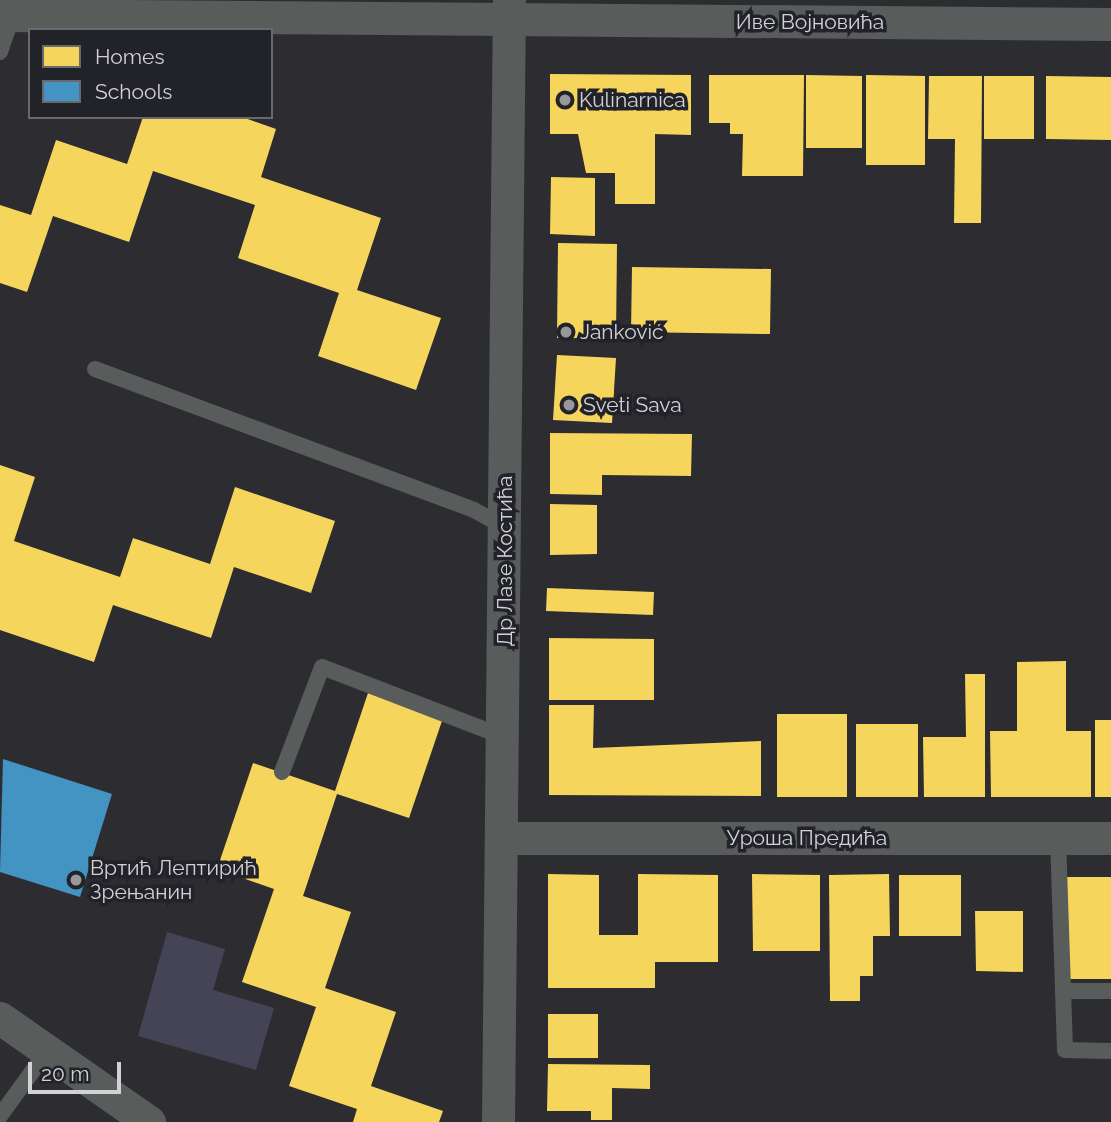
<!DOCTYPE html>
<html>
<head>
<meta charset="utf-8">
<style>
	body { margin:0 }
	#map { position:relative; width:1111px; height:1122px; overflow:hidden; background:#2d2d31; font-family:Raleway,sans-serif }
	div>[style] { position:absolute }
	.green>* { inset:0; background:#454456 }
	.homes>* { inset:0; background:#f6d55c }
	.schools>* { inset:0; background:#4393c3 }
	.service>* { height:16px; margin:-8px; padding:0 8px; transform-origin:8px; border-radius:8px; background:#585c5b }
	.minor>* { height:33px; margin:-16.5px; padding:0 16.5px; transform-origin:16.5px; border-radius:16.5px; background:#585c5b }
	.dots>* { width:19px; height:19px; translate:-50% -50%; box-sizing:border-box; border:4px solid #222229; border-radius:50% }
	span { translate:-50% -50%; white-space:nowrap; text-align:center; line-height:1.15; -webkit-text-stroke:7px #222229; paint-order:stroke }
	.street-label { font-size:21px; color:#d1d1d6 }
	.poi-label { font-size:21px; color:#d1d1d6 }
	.left { translate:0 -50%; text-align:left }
	.legend { position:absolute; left:28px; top:28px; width:245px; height:91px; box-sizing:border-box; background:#222229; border:2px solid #68686e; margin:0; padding:9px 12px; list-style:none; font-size:21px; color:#d1d1d6 }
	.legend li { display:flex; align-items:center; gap:14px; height:35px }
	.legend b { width:35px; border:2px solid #68686e }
	.scale { position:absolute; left:28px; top:1062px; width:93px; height:32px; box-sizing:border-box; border:4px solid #d1d1d6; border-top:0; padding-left:9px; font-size:21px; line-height:24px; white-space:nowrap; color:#d1d1d6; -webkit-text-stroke:5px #222229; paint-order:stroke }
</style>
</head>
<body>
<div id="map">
	<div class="green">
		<i style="clip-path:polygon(167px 932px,225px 949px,213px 990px,274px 1008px,256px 1070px,138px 1036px)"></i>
	</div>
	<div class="homes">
		<i style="clip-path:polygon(550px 74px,691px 75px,691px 135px,655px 134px,655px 204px,615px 204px,615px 173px,586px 173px,578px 134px,550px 134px)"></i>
		<i style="clip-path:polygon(709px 75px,804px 75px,803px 176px,742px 176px,743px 134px,730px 134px,730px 123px,709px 123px)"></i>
		<i style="clip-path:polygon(806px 75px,862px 76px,862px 148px,806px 148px)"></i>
		<i style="clip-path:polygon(866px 75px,925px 76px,925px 165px,866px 165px)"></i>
		<i style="clip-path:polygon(929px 76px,982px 76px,981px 223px,954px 223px,955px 139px,928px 139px)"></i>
		<i style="clip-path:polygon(984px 76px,1034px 76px,1034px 139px,984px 139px)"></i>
		<i style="clip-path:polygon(1046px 76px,1111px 77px,1111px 140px,1046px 139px)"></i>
		<i style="clip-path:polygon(143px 117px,242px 117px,276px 129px,261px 177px,381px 218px,357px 290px,441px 318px,416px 390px,318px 356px,339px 293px,238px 258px,255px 205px,153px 171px,129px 242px,53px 216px,27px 292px,0 283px,0 205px,31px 215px,56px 140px,127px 164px)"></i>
		<i style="clip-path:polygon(551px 177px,595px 178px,595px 236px,550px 234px)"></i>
		<i style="clip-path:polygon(558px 243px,617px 244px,616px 338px,557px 338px)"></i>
		<i style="clip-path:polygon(632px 267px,771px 269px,770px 334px,631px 332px)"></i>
		<i style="clip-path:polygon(557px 355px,616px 358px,612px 423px,553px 420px)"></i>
		<i style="clip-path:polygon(550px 433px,692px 434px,691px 476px,602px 475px,602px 495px,550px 494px)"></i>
		<i style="clip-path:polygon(0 465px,35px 477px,14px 541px,120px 577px,133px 538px,210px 564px,235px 487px,335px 521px,311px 593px,234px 567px,211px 638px,113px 605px,94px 662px,0 630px)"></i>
		<i style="clip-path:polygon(550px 504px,597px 505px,597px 554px,550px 555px)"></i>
		<i style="clip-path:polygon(547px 588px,654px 592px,653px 615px,546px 611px)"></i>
		<i style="clip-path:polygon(549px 638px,654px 639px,654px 700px,549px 700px)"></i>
		<i style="clip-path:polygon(1066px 661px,1066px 731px,1091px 731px,1091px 797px,991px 797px,990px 731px,1017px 731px,1017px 662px)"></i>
		<i style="clip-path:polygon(965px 674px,985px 674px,985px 797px,924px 797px,923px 737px,966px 737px)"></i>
		<i style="clip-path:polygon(368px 693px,443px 718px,409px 818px,337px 794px,303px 896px,351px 912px,325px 988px,396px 1012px,371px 1086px,443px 1111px,439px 1122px,353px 1122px,357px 1109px,289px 1086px,316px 1007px,242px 982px,274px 889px,217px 869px,253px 763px,335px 791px)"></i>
		<i style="clip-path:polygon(549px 705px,594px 705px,593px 748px,761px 741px,761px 796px,549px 795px)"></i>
		<i style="clip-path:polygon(777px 714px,847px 714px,847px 797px,777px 797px)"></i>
		<i style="clip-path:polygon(1095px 720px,1111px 720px,1111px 797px,1095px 797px)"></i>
		<i style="clip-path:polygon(856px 724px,918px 724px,918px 797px,856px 797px)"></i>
		<i style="clip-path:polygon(548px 874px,599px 875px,599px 935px,638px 935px,638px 874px,718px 875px,718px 962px,655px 962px,655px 988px,548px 988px)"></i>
		<i style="clip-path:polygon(752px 874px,820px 875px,820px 951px,753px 951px)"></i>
		<i style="clip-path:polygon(889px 874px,890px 936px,873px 936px,873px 976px,860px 976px,860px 1001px,830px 1001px,829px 875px)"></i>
		<i style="clip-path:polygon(899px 875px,961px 875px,961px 936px,899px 936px)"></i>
		<i style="clip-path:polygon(1064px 877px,1111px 877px,1111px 979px,1065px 979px)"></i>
		<i style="clip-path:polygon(975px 911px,1023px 911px,1023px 972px,976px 971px)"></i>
		<i style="clip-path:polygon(548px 1014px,598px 1014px,598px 1058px,548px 1058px)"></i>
		<i style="clip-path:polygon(548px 1064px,650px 1065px,650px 1089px,612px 1088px,612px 1120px,591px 1120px,591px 1111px,547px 1111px)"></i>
	</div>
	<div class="schools">
		<i style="clip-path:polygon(3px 759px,112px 794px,80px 897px,0 872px)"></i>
	</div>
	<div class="service">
		<i style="left:0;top:52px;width:39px;rotate:-71deg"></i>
		<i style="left:95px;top:369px;width:404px;rotate:20.4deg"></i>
		<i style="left:474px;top:510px;width:35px;rotate:29deg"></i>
		<i style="left:282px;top:772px;width:112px;rotate:-69.1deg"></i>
		<i style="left:322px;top:667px;width:193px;rotate:21deg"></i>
		<i style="left:1058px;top:838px;width:212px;rotate:88.1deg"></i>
		<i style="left:1065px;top:1050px;width:46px;rotate:1.2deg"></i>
		<i style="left:1063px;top:991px;width:48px"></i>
		<i style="left:0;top:1116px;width:80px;rotate:-54.1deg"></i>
	</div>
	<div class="minor">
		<i style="left:0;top:15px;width:1111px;rotate:0.46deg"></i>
		<i style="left:503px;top:838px;width:608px"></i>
		<i style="left:0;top:1018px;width:182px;rotate:34.9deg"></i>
		<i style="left:498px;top:1122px;width:1122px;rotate:-89.44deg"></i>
	</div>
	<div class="dots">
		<i style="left:565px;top:100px;background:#98989c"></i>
		<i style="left:566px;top:332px;background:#98989c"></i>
		<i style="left:569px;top:405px;background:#98989c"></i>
		<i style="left:76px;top:880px;background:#98989c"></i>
	</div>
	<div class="street-label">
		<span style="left:810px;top:22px">Иве Војновића</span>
		<span style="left:505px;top:561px;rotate:-90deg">Др Лазе Костића</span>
		<span style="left:807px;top:838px">Уроша Предића</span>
	</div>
	<div class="poi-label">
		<span class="left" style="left:579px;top:100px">Kulinarnica</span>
		<span class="left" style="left:580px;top:332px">Janković</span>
		<span class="left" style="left:583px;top:405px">Sveti Sava</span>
		<span class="left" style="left:90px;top:880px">Вртић Лептирић<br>Зрењанин</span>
	</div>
	<ul class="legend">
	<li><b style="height:19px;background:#f6d55c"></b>Homes</li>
	<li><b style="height:19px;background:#4393c3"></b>Schools</li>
	</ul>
	<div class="scale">20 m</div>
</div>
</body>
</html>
